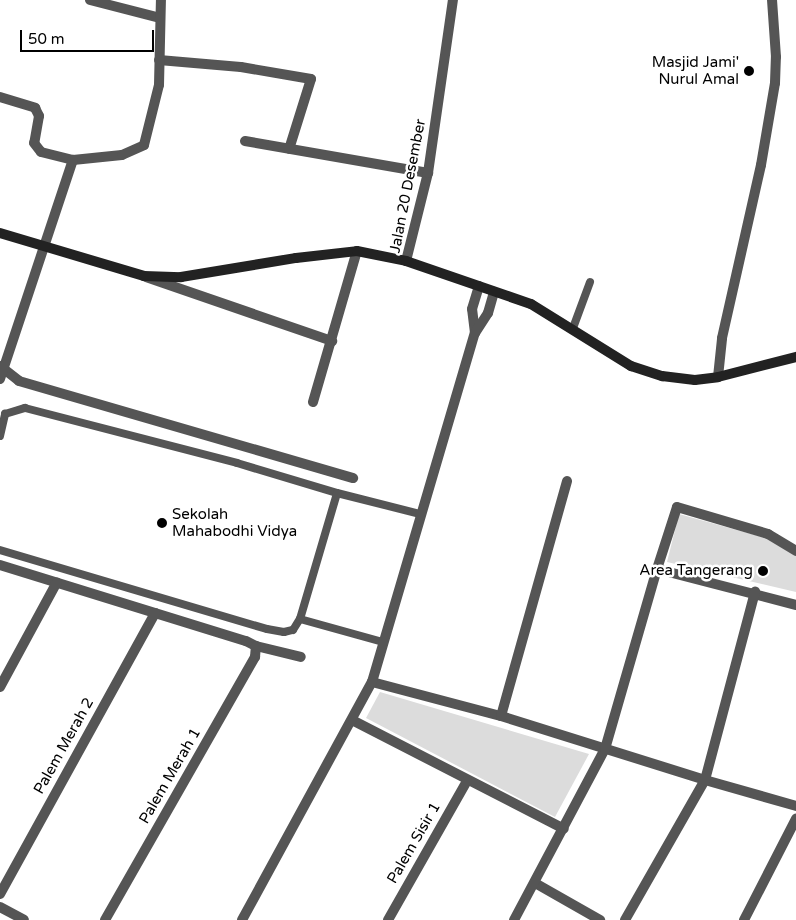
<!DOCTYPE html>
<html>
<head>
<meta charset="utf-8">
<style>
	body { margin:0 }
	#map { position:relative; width:796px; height:920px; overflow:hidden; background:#fff; font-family:"Varela Round",sans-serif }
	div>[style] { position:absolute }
	.green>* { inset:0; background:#dcdcdc }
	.lane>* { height:8px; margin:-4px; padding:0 4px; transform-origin:4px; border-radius:4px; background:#555 }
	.street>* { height:10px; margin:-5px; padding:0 5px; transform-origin:5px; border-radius:5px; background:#555 }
	.secondary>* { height:10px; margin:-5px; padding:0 5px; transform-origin:5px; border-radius:5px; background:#222 }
	.dots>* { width:14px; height:14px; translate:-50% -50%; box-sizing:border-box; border:2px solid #fff; border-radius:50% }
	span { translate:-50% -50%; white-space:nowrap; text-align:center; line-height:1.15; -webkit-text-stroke:5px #fff; paint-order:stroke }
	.poi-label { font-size:15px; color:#000 }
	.right { translate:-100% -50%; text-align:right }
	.left { translate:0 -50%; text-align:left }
	.street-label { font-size:15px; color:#000 }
	.scale { position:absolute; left:20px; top:30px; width:134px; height:22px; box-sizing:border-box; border:2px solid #000; border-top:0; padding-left:6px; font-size:15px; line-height:18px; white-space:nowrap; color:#000; -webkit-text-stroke:4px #fff; paint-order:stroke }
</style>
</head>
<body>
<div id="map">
	<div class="green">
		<i style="clip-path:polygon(679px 514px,777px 541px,796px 554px,796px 592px,667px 562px)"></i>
		<i style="clip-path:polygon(380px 692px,589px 754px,555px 817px,366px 718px)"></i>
	</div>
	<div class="lane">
		<i style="left:573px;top:328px;width:49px;rotate:-69.7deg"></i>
		<i style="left:0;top:436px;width:23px;rotate:-77deg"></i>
		<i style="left:5px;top:414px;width:21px;rotate:-17deg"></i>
		<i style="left:25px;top:408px;width:219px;rotate:14.5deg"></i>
		<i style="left:237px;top:463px;width:104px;rotate:16.7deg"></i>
		<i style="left:337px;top:493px;width:86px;rotate:14.2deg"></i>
		<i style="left:0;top:550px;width:278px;rotate:16.5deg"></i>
		<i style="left:267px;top:629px;width:17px;rotate:10deg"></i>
		<i style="left:284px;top:632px;width:9px;rotate:-13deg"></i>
		<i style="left:293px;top:630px;width:13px;rotate:-58deg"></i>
		<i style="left:300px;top:619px;width:131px;rotate:-73.6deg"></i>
		<i style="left:300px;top:619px;width:86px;rotate:15.5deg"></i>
	</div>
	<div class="street">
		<i style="left:90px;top:0;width:72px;rotate:14.4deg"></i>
		<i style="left:159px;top:60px;width:82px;rotate:4.9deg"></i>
		<i style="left:241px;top:67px;width:71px;rotate:9.7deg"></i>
		<i style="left:311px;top:79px;width:73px;rotate:107.4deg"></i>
		<i style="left:0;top:97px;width:37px;rotate:17deg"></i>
		<i style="left:35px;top:108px;width:9px;rotate:63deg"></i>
		<i style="left:39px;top:116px;width:27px;rotate:100deg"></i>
		<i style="left:34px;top:143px;width:11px;rotate:52deg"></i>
		<i style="left:41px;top:152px;width:33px;rotate:14deg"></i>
		<i style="left:73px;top:160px;width:49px;rotate:-5.8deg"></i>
		<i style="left:122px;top:155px;width:24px;rotate:-24deg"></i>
		<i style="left:144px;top:145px;width:62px;rotate:-76deg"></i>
		<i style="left:159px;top:85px;width:85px;rotate:-88.7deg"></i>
		<i style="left:245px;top:141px;width:186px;rotate:9.9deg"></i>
		<i style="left:406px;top:261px;width:91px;rotate:-76deg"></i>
		<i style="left:428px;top:173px;width:175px;rotate:-81.8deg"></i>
		<i style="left:146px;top:277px;width:197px;rotate:19deg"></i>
		<i style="left:475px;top:333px;width:24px;rotate:-97deg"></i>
		<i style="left:472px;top:309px;width:24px;rotate:-73deg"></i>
		<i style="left:0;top:366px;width:24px;rotate:38deg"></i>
		<i style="left:19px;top:381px;width:348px;rotate:16.2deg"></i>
		<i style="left:718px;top:377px;width:39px;rotate:-84deg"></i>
		<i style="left:722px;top:338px;width:177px;rotate:-77.3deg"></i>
		<i style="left:761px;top:165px;width:83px;rotate:-80.3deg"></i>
		<i style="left:775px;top:83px;width:26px;rotate:-88deg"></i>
		<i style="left:776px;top:57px;width:57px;rotate:-94deg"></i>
		<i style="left:0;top:379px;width:231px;rotate:-71.6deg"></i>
		<i style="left:313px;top:402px;width:157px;rotate:-73.8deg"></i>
		<i style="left:0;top:565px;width:257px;rotate:17.2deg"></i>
		<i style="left:246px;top:641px;width:11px;rotate:27deg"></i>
		<i style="left:256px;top:646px;width:46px;rotate:13.7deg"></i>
		<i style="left:657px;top:569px;width:144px;rotate:14.5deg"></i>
		<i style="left:372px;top:682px;width:133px;rotate:14.8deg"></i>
		<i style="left:501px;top:716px;width:214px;rotate:17.4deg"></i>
		<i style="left:705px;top:780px;width:95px;rotate:15.9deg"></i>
		<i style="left:0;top:687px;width:119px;rotate:-61.5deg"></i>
		<i style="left:501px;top:716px;width:244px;rotate:-74.3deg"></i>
		<i style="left:352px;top:720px;width:238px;rotate:27.2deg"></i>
		<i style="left:535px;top:883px;width:75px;rotate:29.6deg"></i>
		<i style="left:0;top:894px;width:321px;rotate:-61.1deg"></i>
		<i style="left:0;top:907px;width:27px;rotate:28deg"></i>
		<i style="left:105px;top:920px;width:303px;rotate:-60.3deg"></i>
		<i style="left:255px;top:657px;width:11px;rotate:-85deg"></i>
		<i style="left:242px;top:920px;width:271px;rotate:-61.4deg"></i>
		<i style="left:372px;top:682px;width:364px;rotate:-73.6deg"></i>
		<i style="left:475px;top:333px;width:24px;rotate:-57deg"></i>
		<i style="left:488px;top:313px;width:22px;rotate:-74deg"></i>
		<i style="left:388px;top:920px;width:160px;rotate:-60.4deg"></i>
		<i style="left:514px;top:920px;width:194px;rotate:-62deg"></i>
		<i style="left:605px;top:749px;width:187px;rotate:-73.9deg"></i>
		<i style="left:657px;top:569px;width:65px;rotate:-72.1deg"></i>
		<i style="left:677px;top:507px;width:95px;rotate:16.5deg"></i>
		<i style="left:768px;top:534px;width:33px;rotate:31deg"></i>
		<i style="left:625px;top:920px;width:161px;rotate:-60.3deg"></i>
		<i style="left:705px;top:780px;width:195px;rotate:-75.1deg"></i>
		<i style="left:744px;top:920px;width:114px;rotate:-62.8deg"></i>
	</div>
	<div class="secondary">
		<i style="left:0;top:233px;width:150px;rotate:16.6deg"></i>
		<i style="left:144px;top:276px;width:37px;rotate:2deg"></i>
		<i style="left:181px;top:277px;width:117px;rotate:-9.4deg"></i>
		<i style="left:296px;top:258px;width:61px;rotate:-6.5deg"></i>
		<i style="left:357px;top:251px;width:50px;rotate:11.5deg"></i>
		<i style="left:406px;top:261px;width:132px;rotate:19deg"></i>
		<i style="left:531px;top:304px;width:118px;rotate:31.8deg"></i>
		<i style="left:631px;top:366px;width:33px;rotate:18deg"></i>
		<i style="left:662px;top:376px;width:33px;rotate:7deg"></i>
		<i style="left:695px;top:380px;width:23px;rotate:-7deg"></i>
		<i style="left:718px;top:377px;width:81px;rotate:-14.4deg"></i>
	</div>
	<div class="dots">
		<i style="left:749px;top:71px;background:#000"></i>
		<i style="left:162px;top:523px;background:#000"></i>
		<i style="left:763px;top:571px;background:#000"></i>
	</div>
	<div class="poi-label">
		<span class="right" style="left:739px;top:71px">Masjid Jami'<br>Nurul Amal</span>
		<span class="left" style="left:172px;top:523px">Sekolah<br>Mahabodhi Vidya</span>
		<span class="right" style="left:753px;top:571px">Area Tangerang</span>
	</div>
	<div class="street-label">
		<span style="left:408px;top:186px;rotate:-79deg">Jalan 20 Desember</span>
		<span style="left:64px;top:746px;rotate:-61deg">Palem Merah 2</span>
		<span style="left:170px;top:776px;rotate:-60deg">Palem Merah 1</span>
		<span style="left:414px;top:843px;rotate:-60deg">Palem Sisir 1</span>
	</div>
	<div class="scale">50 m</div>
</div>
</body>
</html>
